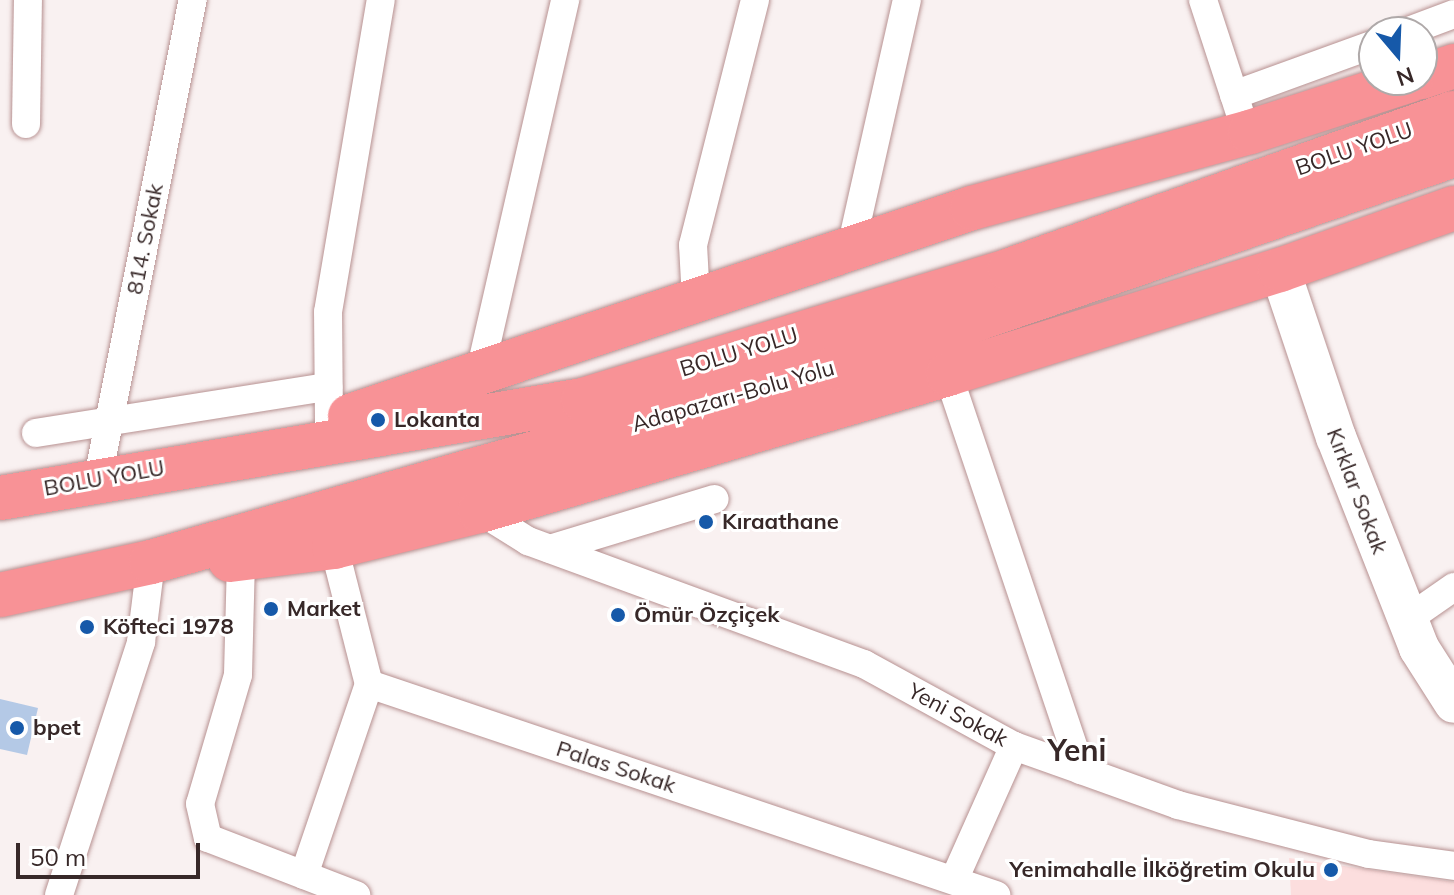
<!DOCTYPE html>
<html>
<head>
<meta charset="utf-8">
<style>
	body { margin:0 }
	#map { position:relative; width:1454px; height:895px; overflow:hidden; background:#f9f1f1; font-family:Mulish,sans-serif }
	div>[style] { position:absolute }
	.built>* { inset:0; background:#fcdede }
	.building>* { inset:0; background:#b4c9e6 }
	.roads { filter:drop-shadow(0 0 2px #b79191) drop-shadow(0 0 2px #b79191) }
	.street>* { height:28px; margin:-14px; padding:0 14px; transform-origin:14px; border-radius:14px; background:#fff }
	.secondary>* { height:40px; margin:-20px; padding:0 20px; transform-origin:20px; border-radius:20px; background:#fff }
	.highway>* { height:44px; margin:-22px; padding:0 22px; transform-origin:22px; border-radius:22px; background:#f89296 }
	.dots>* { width:22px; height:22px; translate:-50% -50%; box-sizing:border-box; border:4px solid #fff; border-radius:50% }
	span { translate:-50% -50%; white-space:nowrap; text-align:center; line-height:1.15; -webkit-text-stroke:6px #fff; paint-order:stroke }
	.street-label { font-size:22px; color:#372828 }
	.poi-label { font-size:22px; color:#372828; font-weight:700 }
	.left { translate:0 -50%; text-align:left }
	.right { translate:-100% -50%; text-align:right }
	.district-label { font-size:30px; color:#372828; font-weight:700 }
	.north { position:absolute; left:1358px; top:16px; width:80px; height:80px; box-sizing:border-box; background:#fff; border:2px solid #afa9a9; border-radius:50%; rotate:161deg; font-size:22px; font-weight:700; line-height:32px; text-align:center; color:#372828 }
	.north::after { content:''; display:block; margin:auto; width:28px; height:36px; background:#1659a9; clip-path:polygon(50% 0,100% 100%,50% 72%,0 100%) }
	.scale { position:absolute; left:16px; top:843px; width:184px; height:36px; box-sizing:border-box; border:4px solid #372828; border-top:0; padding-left:10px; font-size:24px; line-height:28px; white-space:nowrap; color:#372828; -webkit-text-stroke:6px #fff; paint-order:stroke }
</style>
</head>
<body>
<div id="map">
	<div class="built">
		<i style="clip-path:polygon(1289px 858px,1454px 882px,1454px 895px,1291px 895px)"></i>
	</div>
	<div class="building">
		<i style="clip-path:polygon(0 699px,38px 708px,27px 755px,0 749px)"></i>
	</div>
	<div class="roads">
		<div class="street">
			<i style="left:1203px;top:0;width:119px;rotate:71.9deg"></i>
			<i style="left:1406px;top:32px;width:51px;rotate:-20.6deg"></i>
			<i style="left:1234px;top:95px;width:149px;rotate:-20deg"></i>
			<i style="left:26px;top:124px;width:124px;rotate:-89.1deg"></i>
			<i style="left:851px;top:248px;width:254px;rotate:-77.3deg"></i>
			<i style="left:696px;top:300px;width:55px;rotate:-93.1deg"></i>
			<i style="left:693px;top:245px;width:253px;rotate:-75.8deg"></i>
			<i style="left:480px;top:372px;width:382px;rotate:-77.1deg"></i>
			<i style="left:948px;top:374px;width:418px;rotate:71.4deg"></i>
			<i style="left:329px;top:423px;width:111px;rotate:-90.5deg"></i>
			<i style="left:328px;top:312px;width:316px;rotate:-80.4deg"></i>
			<i style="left:36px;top:433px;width:296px;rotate:-9deg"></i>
			<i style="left:98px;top:478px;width:487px;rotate:-78.8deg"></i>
			<i style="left:480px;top:511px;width:57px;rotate:32deg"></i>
			<i style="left:528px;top:541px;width:358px;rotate:20.1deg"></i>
			<i style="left:864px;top:664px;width:171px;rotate:28.7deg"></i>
			<i style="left:1014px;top:746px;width:71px;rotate:19.7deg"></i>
			<i style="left:1081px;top:770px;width:103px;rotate:19.8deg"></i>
			<i style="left:1178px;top:805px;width:197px;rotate:14.4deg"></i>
			<i style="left:1369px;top:854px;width:86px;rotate:8deg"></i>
			<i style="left:334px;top:547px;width:141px;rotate:75.7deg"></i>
			<i style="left:369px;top:684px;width:662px;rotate:18.6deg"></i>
			<i style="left:550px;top:549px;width:172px;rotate:-16.9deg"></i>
			<i style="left:241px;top:560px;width:115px;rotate:91.5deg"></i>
			<i style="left:238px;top:675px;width:134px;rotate:106.4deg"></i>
			<i style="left:200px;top:804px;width:35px;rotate:77deg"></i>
			<i style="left:208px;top:838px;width:159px;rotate:21.1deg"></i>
			<i style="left:1408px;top:619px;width:56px;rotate:-34.8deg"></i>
			<i style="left:304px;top:875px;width:202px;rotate:-71.2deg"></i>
			<i style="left:954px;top:880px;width:147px;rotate:-65.9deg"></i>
			<i style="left:59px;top:895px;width:266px;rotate:-72deg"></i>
			<i style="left:141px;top:642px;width:81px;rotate:-82.9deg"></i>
		</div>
		<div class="secondary">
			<i style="left:1280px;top:270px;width:176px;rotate:71.5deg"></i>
			<i style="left:1336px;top:437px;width:227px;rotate:68.5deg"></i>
			<i style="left:1419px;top:648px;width:65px;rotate:57.5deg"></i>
		</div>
		<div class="highway">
			<i style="left:1422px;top:77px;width:34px;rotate:-19deg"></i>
			<i style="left:350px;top:416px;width:656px;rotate:-18.49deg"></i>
			<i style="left:972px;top:208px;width:288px;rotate:-15.3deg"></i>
			<i style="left:1250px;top:132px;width:169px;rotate:-17.9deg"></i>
			<i style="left:0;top:498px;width:591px;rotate:-9.54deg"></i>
			<i style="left:583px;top:400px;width:446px;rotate:-16.9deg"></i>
			<i style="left:1010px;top:270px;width:471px;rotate:-19.5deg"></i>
			<i style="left:230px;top:560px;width:105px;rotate:-7.1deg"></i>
			<i style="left:334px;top:547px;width:150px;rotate:-13.9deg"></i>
			<i style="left:480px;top:511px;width:488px;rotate:-16.3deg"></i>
			<i style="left:948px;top:374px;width:348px;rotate:-17.4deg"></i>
			<i style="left:1280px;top:270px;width:185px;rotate:-19.6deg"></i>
			<i style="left:0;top:595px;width:155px;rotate:-12.3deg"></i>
			<i style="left:151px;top:562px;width:710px;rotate:-15.86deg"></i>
			<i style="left:834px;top:368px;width:656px;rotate:-18.96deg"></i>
		</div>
	</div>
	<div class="dots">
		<i style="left:378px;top:420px;background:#1659a9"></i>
		<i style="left:706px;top:522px;background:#1659a9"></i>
		<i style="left:271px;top:609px;background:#1659a9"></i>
		<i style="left:618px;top:615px;background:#1659a9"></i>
		<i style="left:87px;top:627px;background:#1659a9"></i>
		<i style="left:17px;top:728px;background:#1659a9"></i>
		<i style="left:1331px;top:870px;background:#1659a9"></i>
	</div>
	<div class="street-label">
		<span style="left:1354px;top:149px;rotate:-19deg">BOLU YOLU</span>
		<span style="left:145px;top:239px;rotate:-79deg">814. Sokak</span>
		<span style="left:739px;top:352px;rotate:-17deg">BOLU YOLU</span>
		<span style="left:733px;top:396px;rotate:-16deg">Adapazarı-Bolu Yolu</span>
		<span style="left:104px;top:478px;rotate:-10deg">BOLU YOLU</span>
		<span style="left:1357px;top:491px;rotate:69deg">Kırklar Sokak</span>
		<span style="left:958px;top:715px;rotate:28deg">Yeni Sokak</span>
		<span style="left:616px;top:767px;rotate:18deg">Palas Sokak</span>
	</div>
	<div class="poi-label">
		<span class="left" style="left:394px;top:420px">Lokanta</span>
		<span class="left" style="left:722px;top:522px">Kıraathane</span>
		<span class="left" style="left:287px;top:609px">Market</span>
		<span class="left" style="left:634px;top:615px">Ömür Özçiçek</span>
		<span class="left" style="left:103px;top:627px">Köfteci 1978</span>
		<span class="left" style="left:33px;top:728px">bpet</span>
		<span class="right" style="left:1315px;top:870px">Yenimahalle İlköğretim Okulu</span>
	</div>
	<div class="district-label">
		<span style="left:1077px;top:750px">Yeni</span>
	</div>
	<div class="north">N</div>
	<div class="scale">50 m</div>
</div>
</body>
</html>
